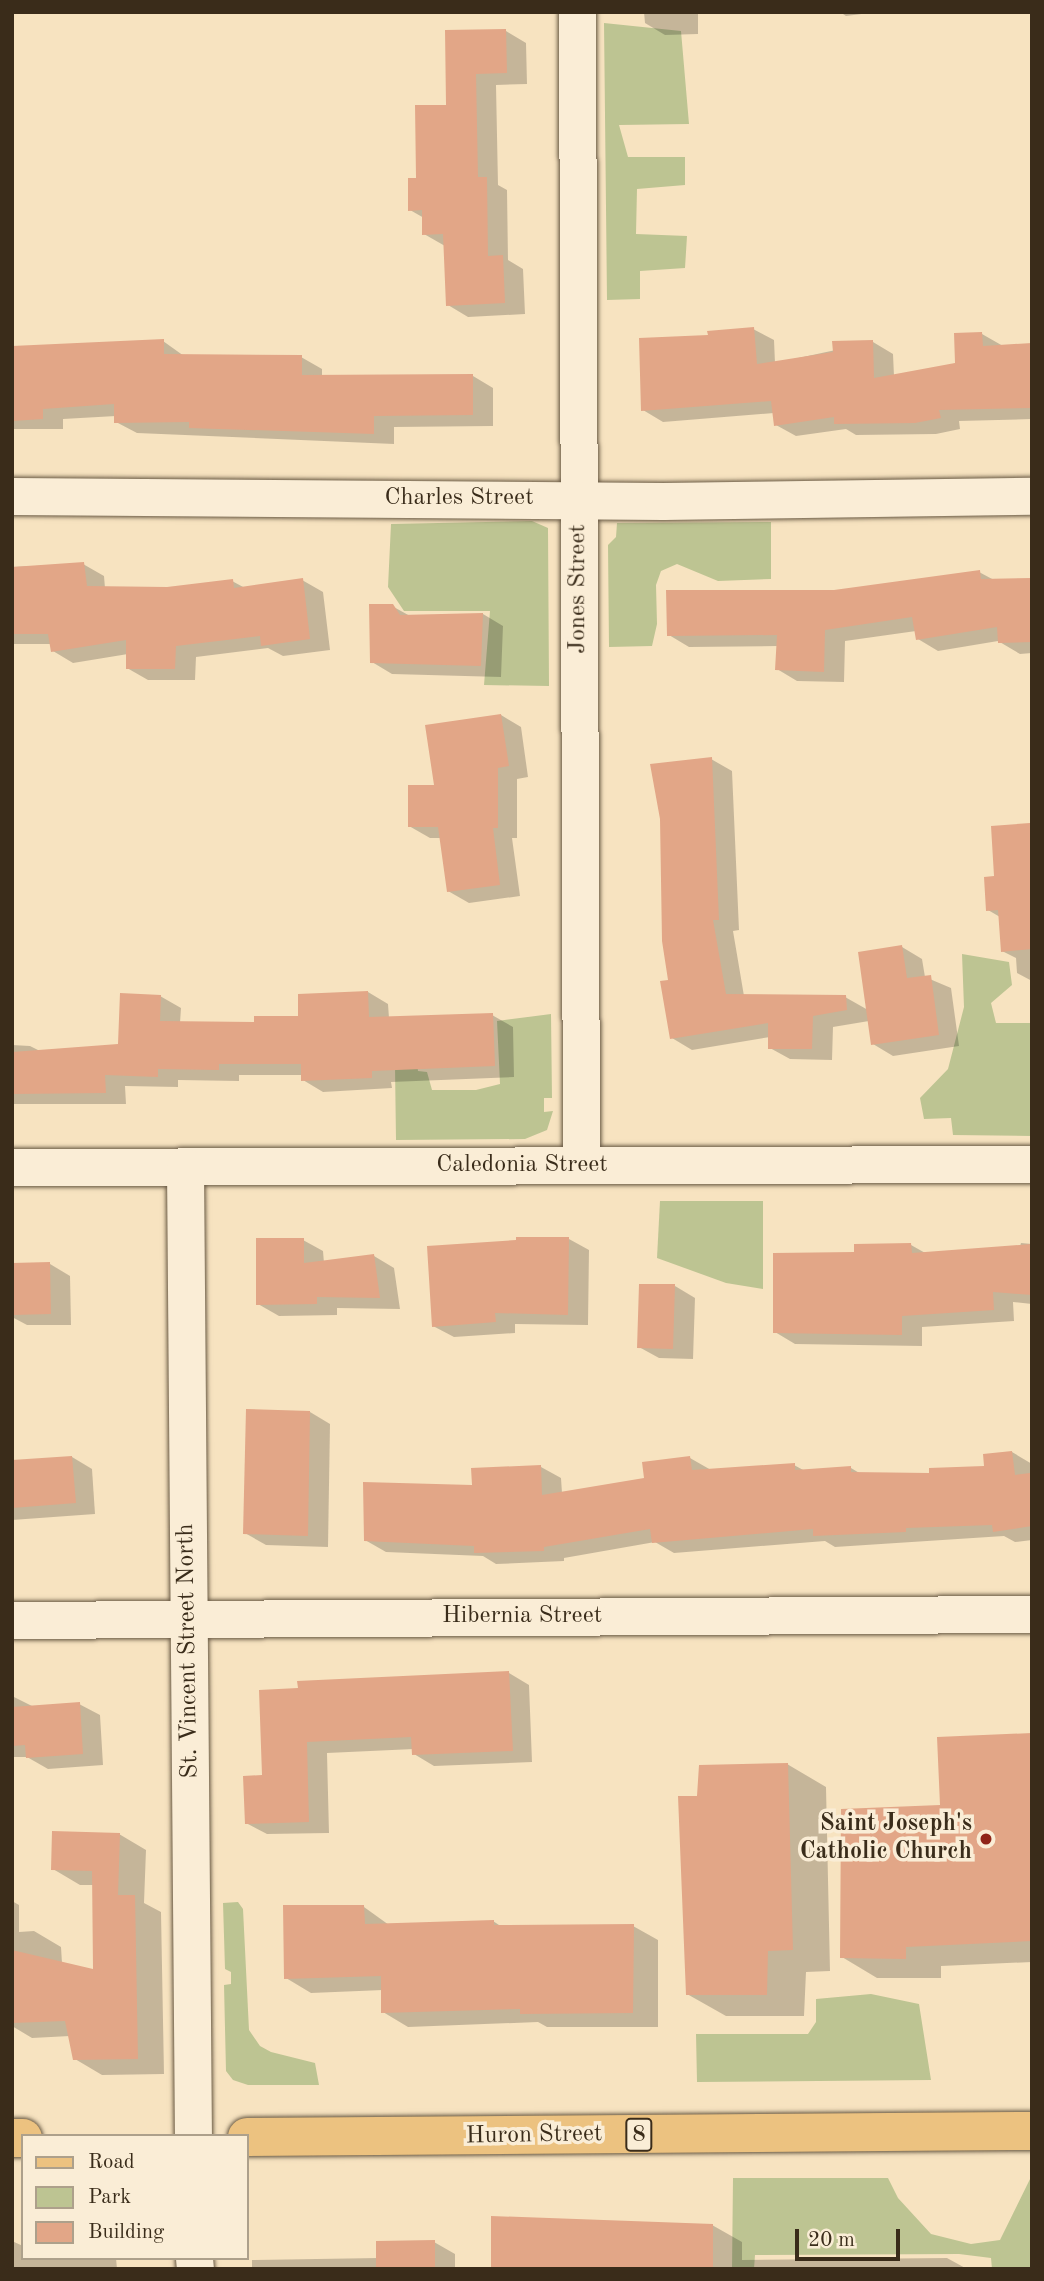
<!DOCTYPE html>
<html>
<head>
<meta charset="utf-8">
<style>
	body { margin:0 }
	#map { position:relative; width:1044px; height:2281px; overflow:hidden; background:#f7e3c0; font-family:"Old Standard TT",serif }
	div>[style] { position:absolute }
	.green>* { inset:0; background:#bdc492 }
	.shadow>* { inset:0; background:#0003 }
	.building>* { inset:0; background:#e2a687 }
	.roads { filter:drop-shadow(0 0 2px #695a44) drop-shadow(0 0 2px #695a44) }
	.minor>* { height:37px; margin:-18.5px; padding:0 18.5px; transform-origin:18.5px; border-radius:18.5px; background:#faedd6 }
	.major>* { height:38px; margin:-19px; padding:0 19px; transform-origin:19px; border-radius:19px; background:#ecc280 }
	.dots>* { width:19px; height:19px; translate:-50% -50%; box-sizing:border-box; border:4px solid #faedd6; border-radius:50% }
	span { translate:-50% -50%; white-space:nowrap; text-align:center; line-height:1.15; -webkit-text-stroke:7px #faedd6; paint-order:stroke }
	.shield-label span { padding:2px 5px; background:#faedd6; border:2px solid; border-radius:5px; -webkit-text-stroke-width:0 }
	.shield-label { font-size:23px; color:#3a2c1a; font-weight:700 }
	.street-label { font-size:24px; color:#3a2c1a }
	.poi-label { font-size:24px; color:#3a2c1a; font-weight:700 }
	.right { translate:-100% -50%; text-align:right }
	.frame { position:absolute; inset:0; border:14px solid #3a2c1a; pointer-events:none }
	.legend { position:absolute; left:21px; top:2134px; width:228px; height:126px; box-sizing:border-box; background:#faedd6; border:2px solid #ada08b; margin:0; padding:9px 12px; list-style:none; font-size:21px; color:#3a2c1a }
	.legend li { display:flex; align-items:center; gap:14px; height:35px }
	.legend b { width:35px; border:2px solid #ada08b }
	.scale { position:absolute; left:795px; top:2229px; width:105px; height:32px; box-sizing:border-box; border:4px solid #3a2c1a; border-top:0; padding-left:9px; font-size:21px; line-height:24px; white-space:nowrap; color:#3a2c1a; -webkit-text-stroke:5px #faedd6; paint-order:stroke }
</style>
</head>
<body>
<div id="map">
	<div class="green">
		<i style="clip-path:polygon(604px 23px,681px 31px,689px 124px,619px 125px,628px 157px,685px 157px,685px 185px,637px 189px,636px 234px,687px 236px,685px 268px,640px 271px,640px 299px,607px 300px)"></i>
		<i style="clip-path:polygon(532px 521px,548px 528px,549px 686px,484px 685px,490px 611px,404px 611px,388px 587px,391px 524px)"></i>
		<i style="clip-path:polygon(771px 522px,771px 579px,718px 581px,677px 564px,661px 571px,656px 585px,657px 624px,652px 646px,609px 647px,608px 545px,616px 537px,617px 523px)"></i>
		<i style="clip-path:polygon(962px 954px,1009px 962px,1012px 985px,991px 1003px,996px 1023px,1032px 1023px,1032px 1136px,953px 1135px,951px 1118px,924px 1119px,920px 1098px,948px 1069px,964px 1007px)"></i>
		<i style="clip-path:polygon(551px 1014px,552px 1098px,544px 1098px,544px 1112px,553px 1111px,547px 1130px,525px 1139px,396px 1140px,395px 1067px,414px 1031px,418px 1071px,427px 1072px,432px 1090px,476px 1090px,500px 1084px,497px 1021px)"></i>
		<i style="clip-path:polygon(660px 1201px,763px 1201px,763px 1289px,726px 1283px,657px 1258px)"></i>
		<i style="clip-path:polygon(238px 1902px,243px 1909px,249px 2030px,260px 2046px,271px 2052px,315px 2063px,319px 2085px,248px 2085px,233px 2080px,226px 2071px,224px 1985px,231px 1984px,231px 1972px,225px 1969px,223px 1903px)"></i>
		<i style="clip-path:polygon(871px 1994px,919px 2004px,931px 2080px,697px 2082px,696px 2034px,808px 2034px,816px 2022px,816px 1999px)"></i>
		<i style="clip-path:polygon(1032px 2175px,1032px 2269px,992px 2269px,991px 2258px,959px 2254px,755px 2255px,754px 2269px,732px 2269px,733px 2178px,888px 2178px,898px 2198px,931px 2234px,971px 2244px,1000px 2240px)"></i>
	</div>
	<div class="shadow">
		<i style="clip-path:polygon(644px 12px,698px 12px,698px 34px,665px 35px,645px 23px)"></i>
		<i style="clip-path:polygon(840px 12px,877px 12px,846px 16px)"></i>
		<i style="clip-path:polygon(506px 31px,526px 43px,527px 84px,496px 85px,498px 185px,507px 190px,508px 260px,523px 269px,525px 314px,468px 317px,448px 305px,445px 246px,424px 234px,424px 218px,410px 210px,447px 107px)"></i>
		<i style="clip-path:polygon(753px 329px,774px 340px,775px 363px,873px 342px,893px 354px,894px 376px,956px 364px,982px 334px,1003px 346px,1032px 345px,1032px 419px,959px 421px,960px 429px,936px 434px,856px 435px,846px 429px,796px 436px,776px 425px,774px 413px,663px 422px,643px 410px,710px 337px)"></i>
		<i style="clip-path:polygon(163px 341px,184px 356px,301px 357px,322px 369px,322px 377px,473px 376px,493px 388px,493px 426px,394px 427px,394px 444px,137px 433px,116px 422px,116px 416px,63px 419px,63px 429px,12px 429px,12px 347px)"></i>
		<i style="clip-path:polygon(83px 564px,104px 576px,105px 588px,168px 589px,232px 581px,245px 588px,302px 580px,323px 592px,330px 650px,283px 656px,268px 648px,196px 657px,195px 680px,148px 680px,127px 668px,128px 654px,73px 663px,53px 651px,52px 644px,12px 644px,12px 567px)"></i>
		<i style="clip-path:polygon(979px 572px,994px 580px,1032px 579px,1032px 653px,1020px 654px,998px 641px,938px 651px,918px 639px,916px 631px,845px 641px,844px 682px,797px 681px,777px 669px,778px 646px,689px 647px,669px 635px,834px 591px)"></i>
		<i style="clip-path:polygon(392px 606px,410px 616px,483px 614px,503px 626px,501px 677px,392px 674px,372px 662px)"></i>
		<i style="clip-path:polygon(501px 715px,521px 727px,528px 777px,517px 779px,517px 838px,512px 838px,520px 896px,469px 903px,448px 891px,441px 838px,430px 838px,409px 826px,436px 787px)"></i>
		<i style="clip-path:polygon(711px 759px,732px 771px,739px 930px,733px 931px,744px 996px,845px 997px,868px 1010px,902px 947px,922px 959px,925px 977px,951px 988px,959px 1046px,893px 1056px,873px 1044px,869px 1021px,833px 1027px,832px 1060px,790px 1059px,770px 1048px,770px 1037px,692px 1050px,672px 1038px,670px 981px)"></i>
		<i style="clip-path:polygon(1030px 825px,1032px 826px,1032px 981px,1017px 973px,1016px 958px,1002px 951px,1000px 917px,988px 910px,996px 878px)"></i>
		<i style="clip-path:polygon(368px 992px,388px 1004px,389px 1018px,492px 1015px,513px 1027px,514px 1077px,391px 1082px,392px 1088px,323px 1092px,303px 1080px,303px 1075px,239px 1075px,239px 1081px,178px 1080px,178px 1087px,125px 1086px,126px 1104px,12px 1104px,12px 1045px,30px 1046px,40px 1051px,119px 1046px,160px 996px,181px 1008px,180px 1023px,255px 1024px,300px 1018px)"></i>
		<i style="clip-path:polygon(569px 1239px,589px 1250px,588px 1325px,515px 1324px,515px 1333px,454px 1337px,433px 1326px)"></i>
		<i style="clip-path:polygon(303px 1240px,323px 1251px,324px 1263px,374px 1256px,394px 1268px,400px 1309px,337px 1308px,337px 1315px,279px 1316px,258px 1304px)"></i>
		<i style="clip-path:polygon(1021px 1243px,1032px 1244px,1032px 1304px,1013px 1302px,1014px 1321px,922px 1327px,922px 1346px,795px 1344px,775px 1332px,855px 1254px,911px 1245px,927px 1254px,1020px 1247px)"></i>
		<i style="clip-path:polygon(50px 1264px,70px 1276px,71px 1325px,27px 1325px,12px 1317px,12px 1265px)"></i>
		<i style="clip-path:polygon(675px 1286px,695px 1298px,693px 1359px,659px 1358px,639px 1347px)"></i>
		<i style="clip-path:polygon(310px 1412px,330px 1424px,328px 1547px,266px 1545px,245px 1533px)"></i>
		<i style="clip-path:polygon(1012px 1452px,1032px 1464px,1032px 1540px,1015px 1542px,1004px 1536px,835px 1547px,825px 1541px,674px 1553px,655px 1542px,564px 1558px,564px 1561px,496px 1564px,483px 1556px,386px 1552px,365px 1540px,473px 1487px,541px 1467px,561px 1478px,562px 1493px,646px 1479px,690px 1458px,711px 1470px,794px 1465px,805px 1471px,851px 1468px,861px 1474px,931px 1475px,986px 1467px)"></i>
		<i style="clip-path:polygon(72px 1457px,92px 1469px,95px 1514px,12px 1520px,12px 1462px)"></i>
		<i style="clip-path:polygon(509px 1673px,529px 1685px,532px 1762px,434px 1766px,414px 1754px,414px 1749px,327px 1753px,329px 1833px,267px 1834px,246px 1823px,299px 1690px)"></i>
		<i style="clip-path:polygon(12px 1696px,34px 1707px,79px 1704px,100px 1715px,103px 1765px,48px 1769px,27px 1757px,12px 1757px)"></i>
		<i style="clip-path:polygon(1032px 1735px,1032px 1962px,941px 1966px,941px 1978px,877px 1978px,842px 1957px,941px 1806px)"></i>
		<i style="clip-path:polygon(787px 1764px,826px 1787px,830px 1971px,806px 1972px,804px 2016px,726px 2016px,687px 1994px,699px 1798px)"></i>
		<i style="clip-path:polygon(119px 1834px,146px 1850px,144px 1903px,161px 1912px,164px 2074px,102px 2075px,75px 2059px,70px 2036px,32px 2038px,12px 2026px,12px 1901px,19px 1905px,19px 1932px,34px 1931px,61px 1947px,62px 1963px,95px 1971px,94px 1885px,80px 1885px,53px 1869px)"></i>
		<i style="clip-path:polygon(364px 1907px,389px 1925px,493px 1921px,502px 1927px,633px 1926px,658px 1940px,658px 2027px,547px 2027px,538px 2022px,408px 2027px,383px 2012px,383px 1990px,311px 1993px,286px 1978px)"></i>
		<i style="clip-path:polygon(712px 2225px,742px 2242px,742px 2260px,947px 2258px,967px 2269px,493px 2269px)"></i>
		<i style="clip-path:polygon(12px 2241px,23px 2246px,23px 2258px,116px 2258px,117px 2269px,12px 2269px)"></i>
		<i style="clip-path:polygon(434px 2242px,455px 2254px,455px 2269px,252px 2269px,252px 2260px,378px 2258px)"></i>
	</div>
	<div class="building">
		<i style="clip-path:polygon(506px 29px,507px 73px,476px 74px,478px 177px,487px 177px,488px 256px,503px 255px,505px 303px,446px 306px,443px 234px,422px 235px,422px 210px,408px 211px,408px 178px,416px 178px,415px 105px,446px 105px,445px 30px)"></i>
		<i style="clip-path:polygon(754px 327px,757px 364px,833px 352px,832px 341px,873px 340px,874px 378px,955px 363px,954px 333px,982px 332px,983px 346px,1032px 343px,1032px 408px,939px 410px,941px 418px,915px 423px,834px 424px,834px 417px,774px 426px,771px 401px,641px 411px,639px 338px,708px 335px,707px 331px)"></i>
		<i style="clip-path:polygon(164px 339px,164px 354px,302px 355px,302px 375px,473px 374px,473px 415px,374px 416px,374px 434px,189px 428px,189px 422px,114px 423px,114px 404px,43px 409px,43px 419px,12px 421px,12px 346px)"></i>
		<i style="clip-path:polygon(84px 562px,87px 586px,167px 587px,233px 579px,234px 588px,303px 578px,310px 639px,261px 646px,260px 636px,176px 646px,175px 669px,126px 669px,126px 640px,51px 652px,48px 634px,12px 634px,12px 567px)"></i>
		<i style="clip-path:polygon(980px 570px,981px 579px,1032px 578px,1032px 642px,998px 643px,997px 627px,916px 640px,912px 617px,825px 630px,824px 672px,775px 670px,777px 635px,667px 636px,666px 590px,834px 590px)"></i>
		<i style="clip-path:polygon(369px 604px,393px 604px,400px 615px,483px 613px,481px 666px,370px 663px)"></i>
		<i style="clip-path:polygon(501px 714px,509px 766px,498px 768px,498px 828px,493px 828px,500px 885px,447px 892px,438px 827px,408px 827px,408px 785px,434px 785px,425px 725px)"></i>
		<i style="clip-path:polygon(712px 757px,719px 920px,713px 920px,726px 994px,846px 995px,847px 1010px,813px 1016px,812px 1049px,768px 1049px,768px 1023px,670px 1039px,660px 981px,668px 980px,662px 941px,660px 819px,650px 764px)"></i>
		<i style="clip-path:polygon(1030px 823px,1032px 949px,1001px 952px,998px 910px,986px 911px,984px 877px,994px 876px,991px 826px)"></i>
		<i style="clip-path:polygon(902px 945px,907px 978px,931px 975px,939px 1035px,871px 1045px,858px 952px)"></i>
		<i style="clip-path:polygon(368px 991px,369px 1017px,493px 1013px,495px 1066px,372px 1071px,372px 1078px,301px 1081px,301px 1064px,219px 1064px,219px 1070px,158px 1069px,158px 1077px,105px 1075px,106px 1093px,12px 1094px,12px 1052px,118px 1044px,120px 993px,161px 995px,160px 1021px,254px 1022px,254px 1016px,298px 1016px,298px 994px)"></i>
		<i style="clip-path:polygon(516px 1237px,569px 1237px,568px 1315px,495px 1313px,496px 1322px,432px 1327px,427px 1246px,516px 1240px)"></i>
		<i style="clip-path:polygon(256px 1238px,304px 1238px,304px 1263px,374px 1254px,380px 1298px,317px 1297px,317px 1304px,256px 1305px)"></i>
		<i style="clip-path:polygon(911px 1243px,912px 1253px,1032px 1244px,1032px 1295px,993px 1292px,994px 1310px,902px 1316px,902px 1335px,773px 1333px,773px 1253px,854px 1252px,854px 1244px)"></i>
		<i style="clip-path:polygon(50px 1262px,51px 1314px,12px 1315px,12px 1263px)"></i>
		<i style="clip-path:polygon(639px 1284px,675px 1284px,673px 1349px,637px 1348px)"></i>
		<i style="clip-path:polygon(246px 1409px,310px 1411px,308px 1536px,243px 1534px)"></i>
		<i style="clip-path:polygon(1012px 1451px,1015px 1475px,1030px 1473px,1032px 1526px,993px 1532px,992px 1525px,906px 1528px,906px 1532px,813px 1536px,813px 1529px,652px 1543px,650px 1529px,544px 1547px,544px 1551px,474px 1553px,474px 1546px,364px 1541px,363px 1482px,472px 1485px,471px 1468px,541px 1465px,542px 1495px,644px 1478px,642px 1462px,690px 1456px,692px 1470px,795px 1463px,795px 1470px,851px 1466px,851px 1472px,929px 1473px,929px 1468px,984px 1466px,983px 1454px)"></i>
		<i style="clip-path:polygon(72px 1456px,76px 1503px,12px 1508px,12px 1460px)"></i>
		<i style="clip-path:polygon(509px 1671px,513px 1751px,412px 1755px,411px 1737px,307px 1742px,309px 1822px,245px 1824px,243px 1776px,262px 1775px,259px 1690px,298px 1688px,297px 1681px)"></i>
		<i style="clip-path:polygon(80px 1702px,83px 1754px,26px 1758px,25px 1745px,12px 1746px,12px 1707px)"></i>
		<i style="clip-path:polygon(1032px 1733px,1032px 1941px,906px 1947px,906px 1959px,840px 1958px,841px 1809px,940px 1805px,937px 1737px)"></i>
		<i style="clip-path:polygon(788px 1763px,793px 1950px,768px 1951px,767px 1995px,686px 1995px,678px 1796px,697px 1796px,699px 1765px)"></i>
		<i style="clip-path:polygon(52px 1831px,120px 1833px,118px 1895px,135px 1895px,138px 2059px,73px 2060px,65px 2021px,12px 2023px,12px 1950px,93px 1969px,92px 1871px,51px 1870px)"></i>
		<i style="clip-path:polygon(283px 1905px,364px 1905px,365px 1924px,494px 1920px,494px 1925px,634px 1924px,633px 2013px,520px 2014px,520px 2009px,381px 2013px,381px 1976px,284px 1979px)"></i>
		<i style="clip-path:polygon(491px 2216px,713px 2224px,713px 2269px,491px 2269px)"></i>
		<i style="clip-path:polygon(435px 2240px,435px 2269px,376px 2269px,376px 2241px)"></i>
	</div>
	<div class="roads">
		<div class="minor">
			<i style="left:577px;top:12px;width:1153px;rotate:89.8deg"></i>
			<i style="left:12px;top:496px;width:651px;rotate:0.44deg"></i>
			<i style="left:663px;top:501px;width:369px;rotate:-0.8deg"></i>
			<i style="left:12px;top:1167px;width:1020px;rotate:-0.17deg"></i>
			<i style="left:185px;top:1167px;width:969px;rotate:89.53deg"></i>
			<i style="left:12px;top:1620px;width:1020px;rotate:-0.34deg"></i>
			<i style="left:194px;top:2258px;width:11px;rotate:85deg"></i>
		</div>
		<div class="major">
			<i style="left:247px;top:2137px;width:785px;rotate:-0.44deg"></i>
			<i style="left:12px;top:2138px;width:11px"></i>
		</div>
	</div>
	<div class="dots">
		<i style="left:986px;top:1839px;background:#8f2418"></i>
	</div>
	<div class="shield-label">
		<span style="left:639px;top:2135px">8</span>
	</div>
	<div class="street-label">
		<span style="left:459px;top:499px">Charles Street</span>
		<span style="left:579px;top:589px;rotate:-90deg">Jones Street</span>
		<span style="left:522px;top:1166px">Caledonia Street</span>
		<span style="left:522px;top:1617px">Hibernia Street</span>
		<span style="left:189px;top:1651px;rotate:-91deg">St. Vincent Street North</span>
		<span style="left:534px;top:2136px;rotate:-1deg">Huron Street</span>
	</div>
	<div class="poi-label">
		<span class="right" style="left:972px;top:1839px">Saint Joseph's<br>Catholic Church</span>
	</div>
	<div class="frame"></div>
	<ul class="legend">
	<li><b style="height:9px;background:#ecc280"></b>Road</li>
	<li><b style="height:19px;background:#bdc492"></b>Park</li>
	<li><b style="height:19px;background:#e2a687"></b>Building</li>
	</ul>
	<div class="scale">20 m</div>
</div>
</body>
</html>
